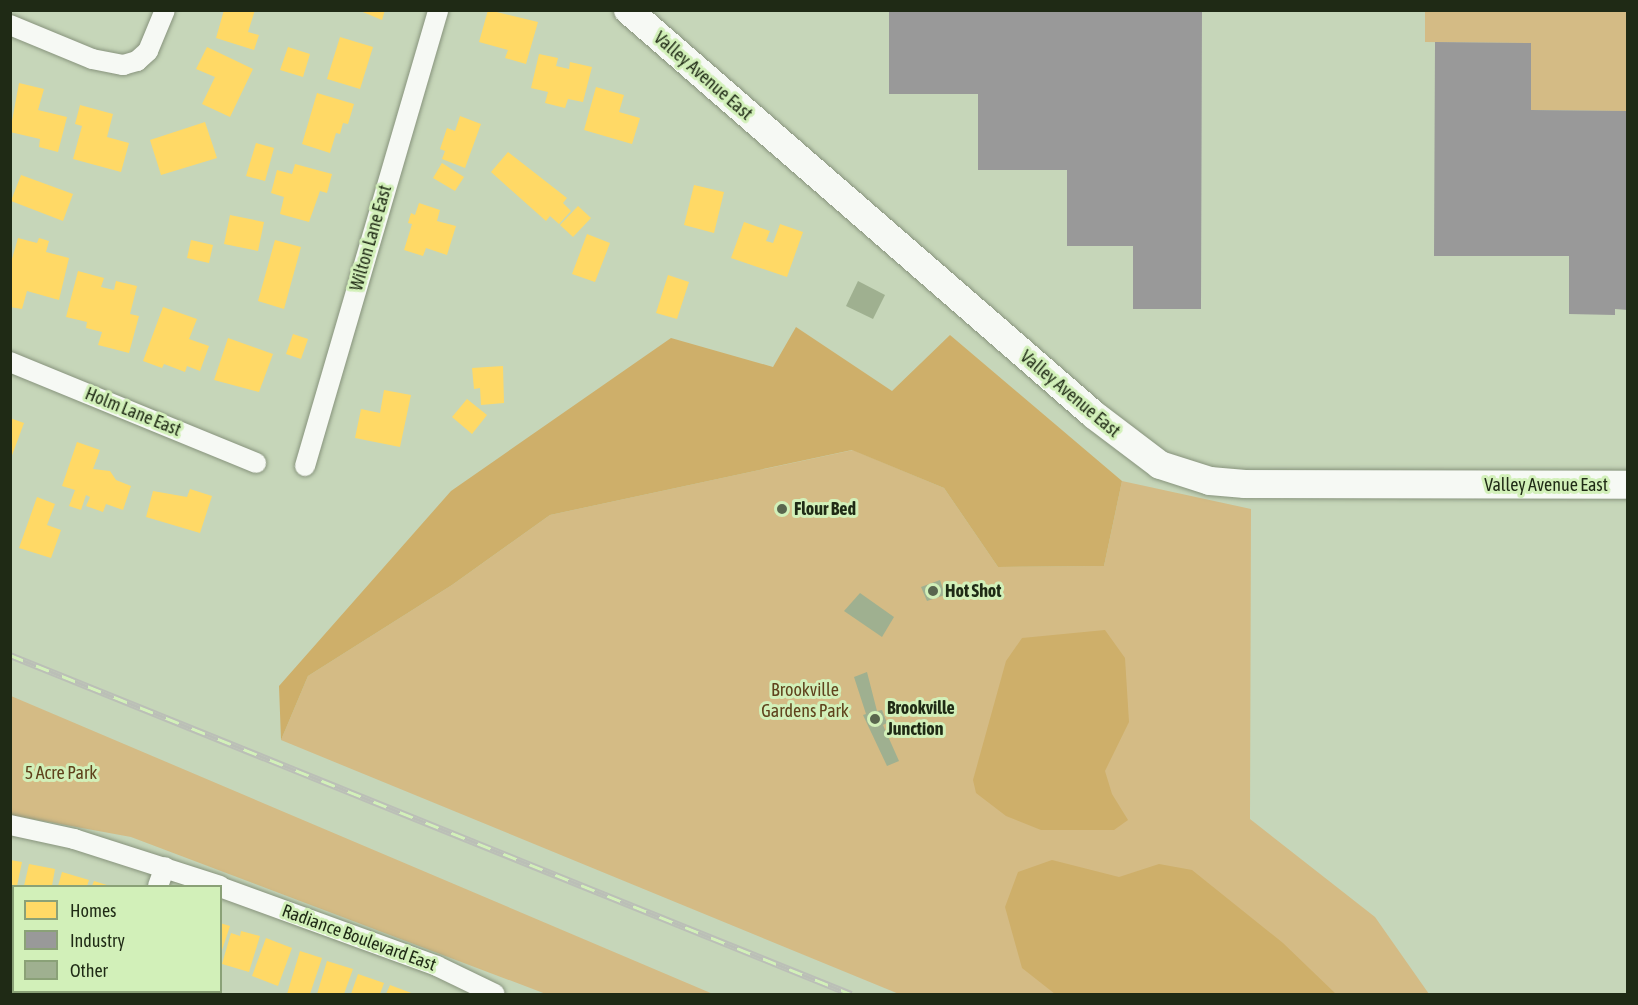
<!DOCTYPE html>
<html>
<head>
<meta charset="utf-8">
<style>
	body { margin:0 }
	#map { position:relative; width:1638px; height:1005px; overflow:hidden; background:#c6d6b9; font-family:"Asap Condensed",sans-serif }
	div>[style] { position:absolute }
	.green>* { inset:0; background:#d4bb85 }
	.forest>* { inset:0; background:#ceaf6a }
	.homes>* { inset:0; background:#ffd966 }
	.industry>* { inset:0; background:#999 }
	.building>* { inset:0; background:#9fb090 }
	.roads { filter:drop-shadow(0 0 2px #87937c) drop-shadow(0 0 2px #87937c) }
	.minor>* { height:20px; margin:-10px; padding:0 10px; transform-origin:10px; border-radius:10px; background:#f6f9f4 }
	.secondary>* { height:28px; margin:-14px; padding:0 14px; transform-origin:14px; border-radius:14px; background:#f6f9f4 }
	.rail>* { height:7px; margin-top:-3.5px; transform-origin:0; background:repeating-linear-gradient(90deg,#d2f0b9 0 14px,#bbbfb7 0 28px); box-sizing:border-box; border-block:2px solid #bbbfb7 }
	.dots>* { width:16px; height:16px; translate:-50% -50%; box-sizing:border-box; border:3px solid #d2f0b9; border-radius:50% }
	span { translate:-50% -50%; white-space:nowrap; text-align:center; line-height:1.15; -webkit-text-stroke:6px #d2f0b9; paint-order:stroke }
	.street-label { font-size:18px; color:#1f2a15 }
	.poi-label { font-size:18px; color:#1f2a15; font-weight:700 }
	.left { translate:0 -50%; text-align:left }
	.park-label { font-size:18px; color:#5f421c }
	.frame { position:absolute; inset:0; border:12px solid #1f2a15; pointer-events:none }
	.legend { position:absolute; left:12px; top:885px; width:210px; height:108px; box-sizing:border-box; background:#d2f0b9; border:2px solid #8aa177; margin:0; padding:8px 10px; list-style:none; font-size:18px; color:#1f2a15 }
	.legend li { display:flex; align-items:center; gap:12px; height:30px }
	.legend b { width:30px; border:2px solid #8aa177 }
</style>
</head>
<body>
<div id="map">
	<div class="green">
		<i style="clip-path:polygon(1425px 11px,1627px 11px,1627px 111px,1531px 110px,1531px 43px,1425px 42px)"></i>
		<i style="clip-path:polygon(853px 450px,944px 488px,998px 567px,1104px 566px,1122px 481px,1251px 509px,1250px 819px,1375px 917px,1429px 994px,899px 994px,281px 740px,308px 676px,452px 585px,550px 515px)"></i>
		<i style="clip-path:polygon(10px 697px,11px 696px,713px 994px,546px 994px,131px 837px,11px 815px)"></i>
	</div>
	<div class="forest">
		<i style="clip-path:polygon(796px 327px,892px 391px,950px 335px,1122px 481px,1104px 566px,998px 567px,944px 488px,852px 450px,550px 515px,452px 585px,308px 676px,281px 740px,279px 686px,451px 491px,671px 338px,773px 367px)"></i>
		<i style="clip-path:polygon(1105px 630px,1125px 658px,1129px 722px,1105px 771px,1112px 794px,1128px 820px,1114px 830px,1041px 830px,1006px 816px,976px 793px,973px 780px,1006px 661px,1022px 638px)"></i>
		<i style="clip-path:polygon(1052px 860px,1119px 877px,1159px 864px,1192px 870px,1283px 943px,1336px 994px,1055px 994px,1022px 968px,1005px 907px,1018px 872px)"></i>
	</div>
	<div class="homes">
		<i style="clip-path:polygon(224px 10px,255px 10px,248px 32px,259px 35px,254px 50px,216px 38px)"></i>
		<i style="clip-path:polygon(358px 10px,385px 10px,382px 20px)"></i>
		<i style="clip-path:polygon(488px 10px,538px 22px,526px 64px,505px 58px,508px 50px,479px 42px)"></i>
		<i style="clip-path:polygon(340px 37px,373px 47px,360px 89px,327px 79px)"></i>
		<i style="clip-path:polygon(207px 47px,253px 69px,230px 117px,202px 104px,215px 77px,196px 69px)"></i>
		<i style="clip-path:polygon(288px 47px,310px 54px,303px 77px,280px 70px)"></i>
		<i style="clip-path:polygon(539px 54px,558px 58px,556px 66px,569px 69px,570px 62px,592px 67px,583px 102px,568px 99px,565px 108px,545px 103px,548px 92px,531px 88px)"></i>
		<i style="clip-path:polygon(19px 83px,44px 89px,38px 110px,67px 117px,58px 152px,39px 147px,40px 139px,10px 132px)"></i>
		<i style="clip-path:polygon(596px 87px,624px 95px,619px 112px,640px 118px,632px 144px,584px 130px)"></i>
		<i style="clip-path:polygon(317px 93px,354px 104px,348px 124px,343px 123px,340px 134px,336px 133px,330px 153px,302px 144px)"></i>
		<i style="clip-path:polygon(80px 105px,113px 114px,107px 137px,129px 143px,121px 172px,73px 159px,82px 126px,75px 124px)"></i>
		<i style="clip-path:polygon(460px 116px,481px 124px,465px 168px,442px 159px,445px 151px,440px 149px,447px 128px,455px 131px)"></i>
		<i style="clip-path:polygon(205px 122px,217px 158px,161px 175px,150px 140px)"></i>
		<i style="clip-path:polygon(256px 143px,274px 148px,265px 181px,246px 176px)"></i>
		<i style="clip-path:polygon(508px 152px,567px 198px,563px 203px,571px 211px,559px 224px,550px 216px,546px 221px,491px 172px)"></i>
		<i style="clip-path:polygon(442px 163px,464px 177px,455px 191px,433px 178px)"></i>
		<i style="clip-path:polygon(295px 164px,332px 174px,327px 193px,320px 191px,309px 222px,280px 214px,284px 197px,271px 193px,277px 170px,292px 174px)"></i>
		<i style="clip-path:polygon(21px 175px,73px 194px,63px 221px,11px 201px)"></i>
		<i style="clip-path:polygon(694px 185px,724px 192px,714px 233px,684px 225px)"></i>
		<i style="clip-path:polygon(419px 203px,440px 210px,437px 221px,456px 226px,447px 255px,426px 248px,423px 256px,404px 250px,412px 224px,408px 223px,411px 213px,415px 215px)"></i>
		<i style="clip-path:polygon(578px 206px,591px 218px,573px 237px,560px 225px)"></i>
		<i style="clip-path:polygon(230px 215px,264px 222px,258px 251px,224px 244px)"></i>
		<i style="clip-path:polygon(744px 222px,770px 231px,766px 241px,773px 243px,780px 224px,803px 232px,787px 277px,731px 258px)"></i>
		<i style="clip-path:polygon(587px 234px,610px 243px,595px 282px,572px 274px)"></i>
		<i style="clip-path:polygon(18px 238px,37px 243px,39px 238px,49px 241px,46px 252px,69px 258px,59px 300px,27px 291px,22px 309px,10px 307px,10px 266px)"></i>
		<i style="clip-path:polygon(191px 240px,213px 245px,209px 263px,187px 258px)"></i>
		<i style="clip-path:polygon(275px 240px,301px 247px,284px 309px,258px 301px)"></i>
		<i style="clip-path:polygon(78px 271px,104px 278px,101px 287px,114px 290px,116px 281px,137px 286px,130px 314px,139px 316px,129px 353px,98px 345px,102px 332px,86px 328px,87px 322px,66px 317px)"></i>
		<i style="clip-path:polygon(668px 275px,689px 282px,677px 319px,656px 313px)"></i>
		<i style="clip-path:polygon(163px 307px,197px 319px,189px 339px,209px 346px,200px 371px,187px 366px,185px 372px,164px 364px,162px 368px,143px 361px)"></i>
		<i style="clip-path:polygon(293px 334px,308px 339px,301px 359px,286px 354px)"></i>
		<i style="clip-path:polygon(228px 338px,273px 354px,259px 392px,214px 380px)"></i>
		<i style="clip-path:polygon(503px 366px,504px 403px,481px 405px,480px 388px,474px 389px,472px 368px)"></i>
		<i style="clip-path:polygon(384px 390px,411px 395px,400px 447px,355px 438px,361px 409px,380px 413px)"></i>
		<i style="clip-path:polygon(467px 399px,487px 415px,472px 434px,452px 417px)"></i>
		<i style="clip-path:polygon(10px 418px,24px 423px,11px 458px,10px 458px)"></i>
		<i style="clip-path:polygon(77px 442px,100px 450px,93px 469px,110px 471px,116px 480px,131px 486px,123px 510px,106px 504px,103px 512px,86px 506px,90px 497px,86px 495px,81px 510px,69px 506px,75px 490px,62px 486px)"></i>
		<i style="clip-path:polygon(190px 489px,212px 496px,200px 533px,146px 517px,153px 491px,187px 497px)"></i>
		<i style="clip-path:polygon(37px 497px,55px 504px,47px 525px,61px 530px,51px 558px,19px 548px)"></i>
		<i style="clip-path:polygon(10px 860px,22px 862px,17px 886px,14px 886px,14px 907px)"></i>
		<i style="clip-path:polygon(29px 864px,55px 869px,52px 886px,24px 886px)"></i>
		<i style="clip-path:polygon(62px 872px,89px 880px,87px 886px,58px 886px)"></i>
		<i style="clip-path:polygon(94px 881px,110px 886px,92px 886px)"></i>
		<i style="clip-path:polygon(220px 923px,230px 926px,221px 953px,220px 953px)"></i>
		<i style="clip-path:polygon(241px 931px,260px 936px,249px 972px,222px 964px,231px 933px,240px 936px)"></i>
		<i style="clip-path:polygon(266px 938px,292px 948px,278px 986px,252px 976px)"></i>
		<i style="clip-path:polygon(300px 951px,322px 958px,310px 994px,287px 994px)"></i>
		<i style="clip-path:polygon(10px 960px,14px 992px,18px 994px,10px 994px)"></i>
		<i style="clip-path:polygon(327px 961px,353px 969px,344px 994px,317px 994px)"></i>
		<i style="clip-path:polygon(358px 974px,384px 983px,380px 994px,351px 994px)"></i>
		<i style="clip-path:polygon(390px 985px,414px 994px,386px 994px)"></i>
		<i style="clip-path:polygon(23px 992px,49px 992px,22px 994px)"></i>
		<i style="clip-path:polygon(56px 992px,83px 992px,55px 994px)"></i>
	</div>
	<div class="industry">
		<i style="clip-path:polygon(889px 10px,1202px 10px,1201px 309px,1133px 309px,1133px 246px,1067px 246px,1067px 170px,978px 170px,978px 94px,889px 94px)"></i>
		<i style="clip-path:polygon(1435px 42px,1531px 43px,1531px 110px,1628px 111px,1628px 310px,1615px 309px,1615px 315px,1569px 314px,1569px 256px,1434px 256px)"></i>
	</div>
	<div class="building">
		<i style="clip-path:polygon(858px 281px,885px 295px,873px 319px,846px 306px)"></i>
		<i style="clip-path:polygon(940px 580px,945px 595px,927px 601px,921px 587px)"></i>
		<i style="clip-path:polygon(860px 593px,894px 617px,882px 637px,844px 611px)"></i>
		<i style="clip-path:polygon(867px 672px,877px 711px,882px 710px,887px 723px,883px 725px,899px 761px,887px 766px,863px 715px,866px 714px,854px 677px)"></i>
	</div>
	<div class="roads">
		<div class="minor">
			<i style="left:10px;top:25px;width:89px;rotate:22.5deg"></i>
			<i style="left:92px;top:59px;width:32px;rotate:11deg"></i>
			<i style="left:123px;top:65px;width:15px;rotate:-16deg"></i>
			<i style="left:137px;top:61px;width:15px;rotate:-42deg"></i>
			<i style="left:148px;top:51px;width:44px;rotate:-67.5deg"></i>
			<i style="left:10px;top:362px;width:266px;rotate:22.3deg"></i>
			<i style="left:305px;top:466px;width:475px;rotate:-73.7deg"></i>
			<i style="left:10px;top:825px;width:66px;rotate:12.3deg"></i>
			<i style="left:74px;top:839px;width:153px;rotate:17.8deg"></i>
			<i style="left:158px;top:886px;width:20px;rotate:-70deg"></i>
			<i style="left:220px;top:887px;width:231px;rotate:20deg"></i>
			<i style="left:437px;top:966px;width:64px;rotate:25.8deg"></i>
			<i style="left:122px;top:994px;width:2px;rotate:-63deg"></i>
		</div>
		<div class="secondary">
			<i style="left:628px;top:10px;width:617px;rotate:40.99deg"></i>
			<i style="left:1094px;top:415px;width:83px;rotate:37.1deg"></i>
			<i style="left:1160px;top:465px;width:52px;rotate:17.7deg"></i>
			<i style="left:1210px;top:481px;width:35px;rotate:5deg"></i>
			<i style="left:1245px;top:484px;width:383px;rotate:0.1deg"></i>
		</div>
	</div>
	<div class="rail">
		<i style="left:10px;top:655px;width:907px;rotate:21.95deg"></i>
	</div>
	<div class="dots">
		<i style="left:782px;top:509px;background:#59664e"></i>
		<i style="left:933px;top:591px;background:#59664e"></i>
		<i style="left:875px;top:719px;background:#59664e"></i>
	</div>
	<div class="street-label">
		<span style="left:703px;top:76px;rotate:41deg">Valley Avenue East</span>
		<span style="left:371px;top:238px;rotate:-74deg">Wilton Lane East</span>
		<span style="left:1070px;top:394px;rotate:40deg">Valley Avenue East</span>
		<span style="left:133px;top:412px;rotate:22deg">Holm Lane East</span>
		<span style="left:1546px;top:485px">Valley Avenue East</span>
		<span style="left:359px;top:938px;rotate:20deg">Radiance Boulevard East</span>
	</div>
	<div class="poi-label">
		<span class="left" style="left:794px;top:509px">Flour Bed</span>
		<span class="left" style="left:945px;top:591px">Hot Shot</span>
		<span class="left" style="left:887px;top:719px">Brookville<br>Junction</span>
	</div>
	<div class="park-label">
		<span style="left:805px;top:701px">Brookville<br>Gardens Park</span>
		<span style="left:61px;top:773px">5 Acre Park</span>
	</div>
	<div class="frame"></div>
	<ul class="legend">
	<li><b style="height:16px;background:#ffd966"></b>Homes</li>
	<li><b style="height:16px;background:#999"></b>Industry</li>
	<li><b style="height:16px;background:#9fb090"></b>Other</li>
	</ul>
</div>
</body>
</html>
